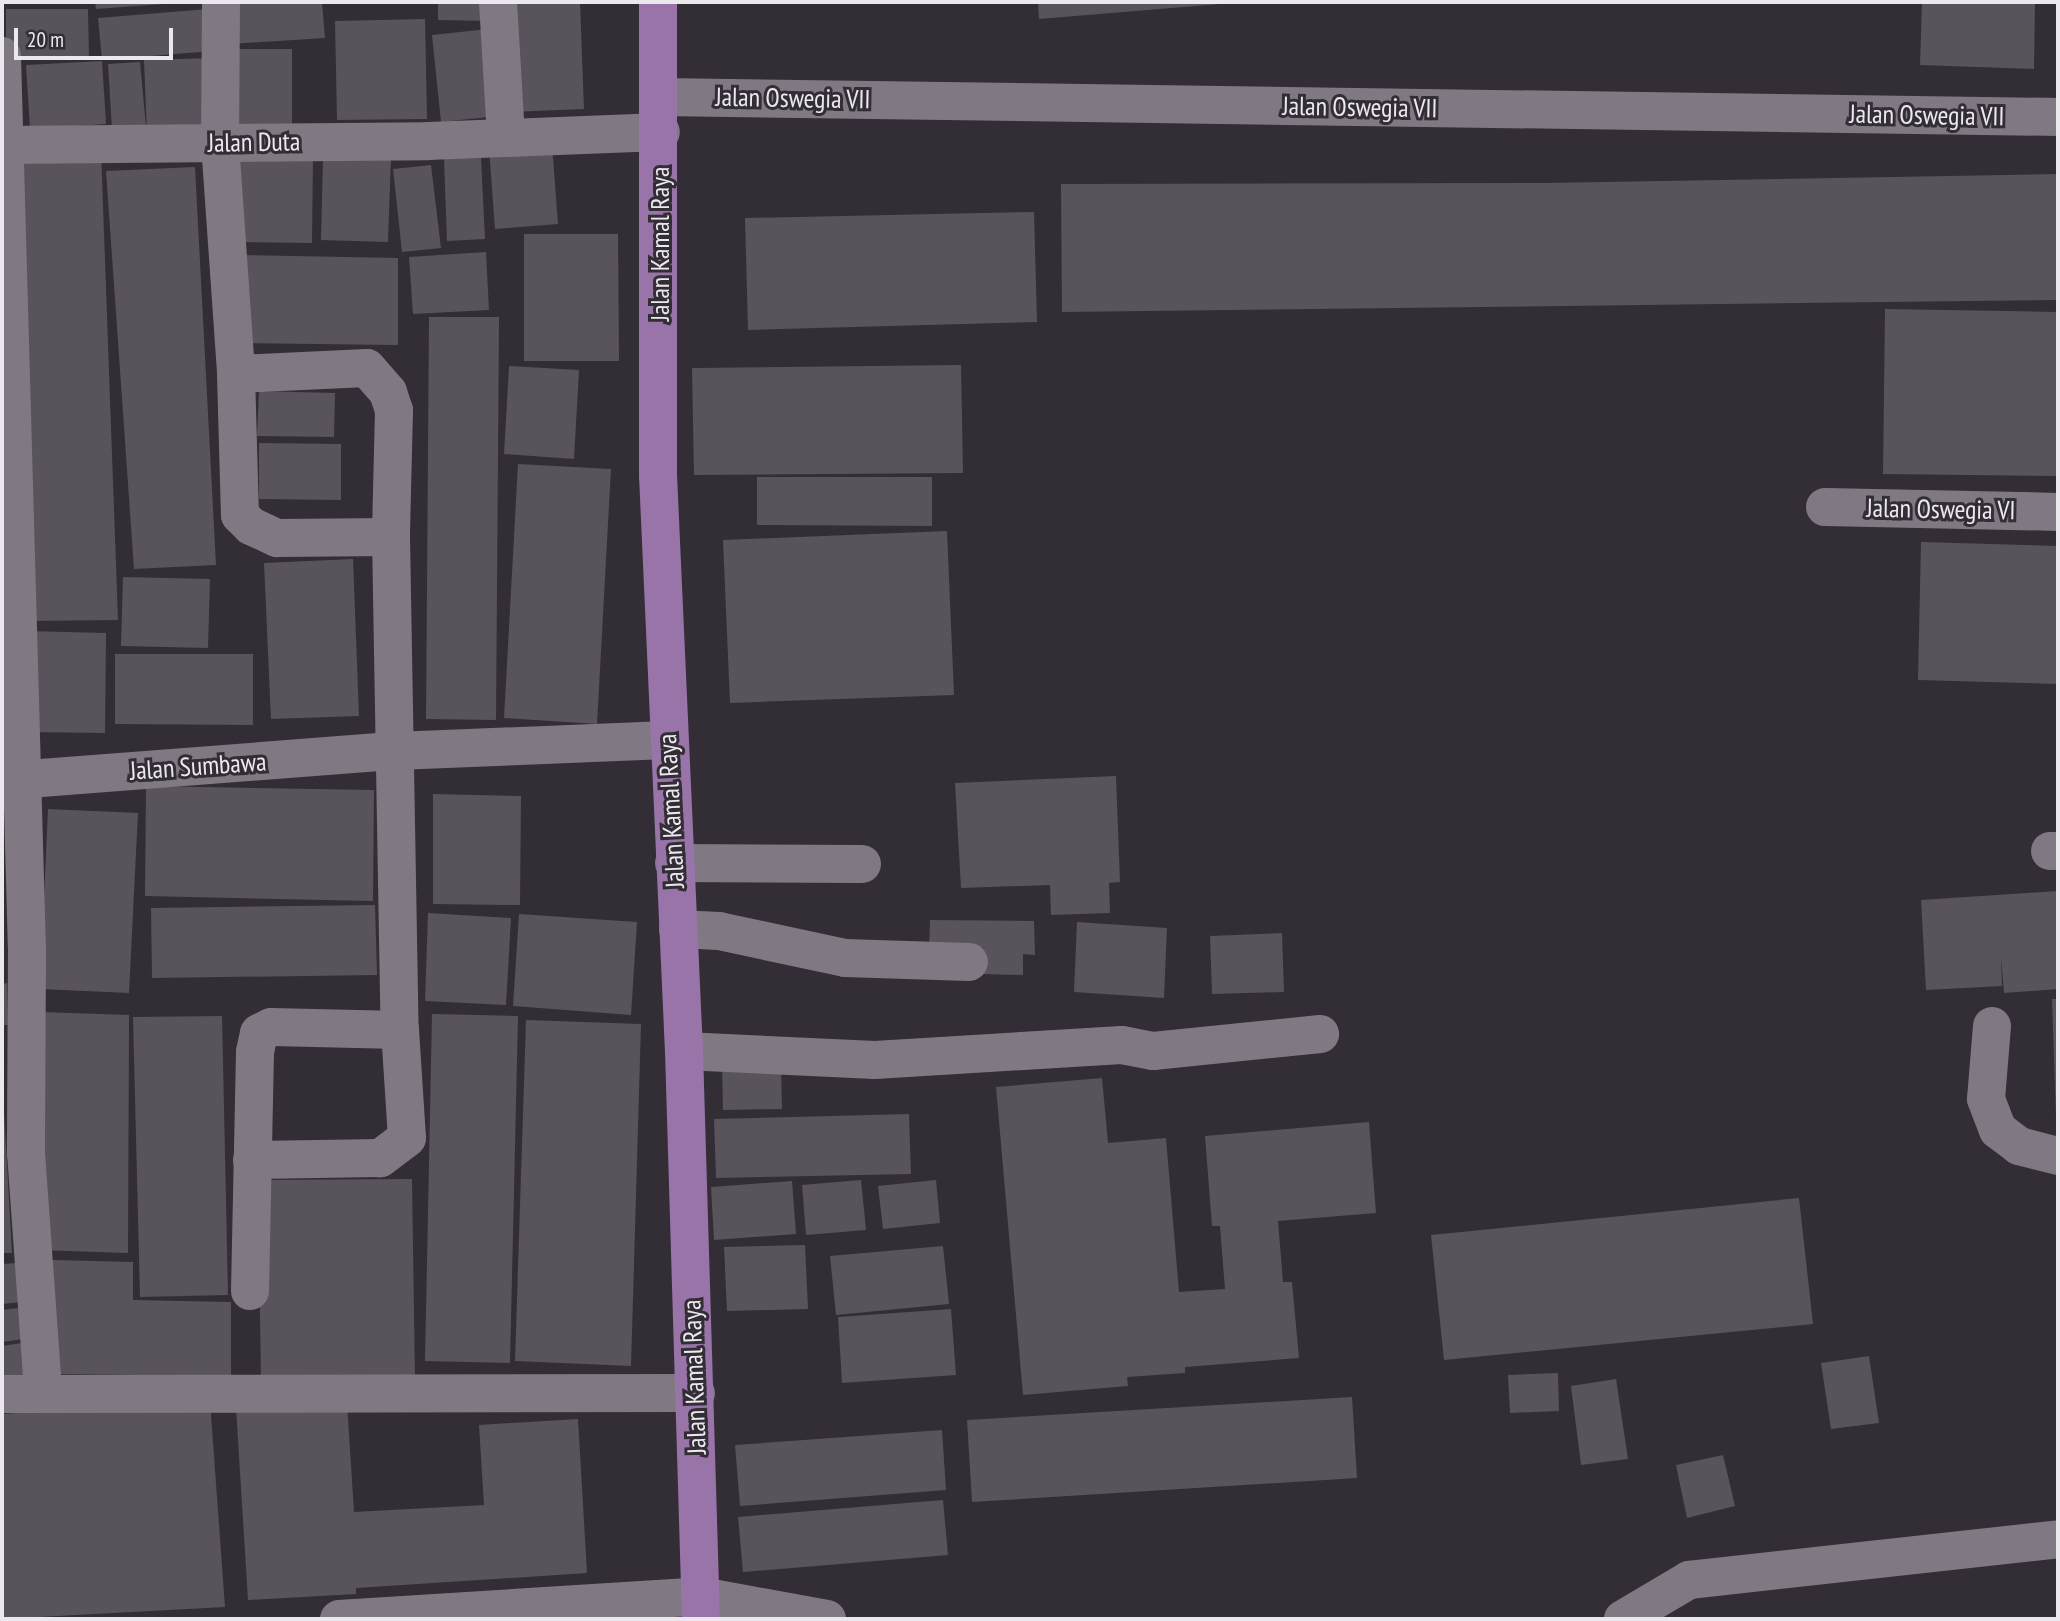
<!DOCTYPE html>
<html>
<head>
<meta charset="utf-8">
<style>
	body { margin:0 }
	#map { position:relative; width:2060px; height:1621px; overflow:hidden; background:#332d36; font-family:"PT Sans Narrow",sans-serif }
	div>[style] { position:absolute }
	.building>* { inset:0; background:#59535c }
	.minor>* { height:38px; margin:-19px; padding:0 19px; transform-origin:19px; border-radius:19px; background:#807983 }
	.major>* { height:38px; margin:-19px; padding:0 19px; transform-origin:19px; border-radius:19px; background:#9974a9 }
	span { translate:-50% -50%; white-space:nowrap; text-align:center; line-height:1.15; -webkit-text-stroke:6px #332d36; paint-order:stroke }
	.street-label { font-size:26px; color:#ece9ee }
	.frame { position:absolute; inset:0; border:4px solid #ece9ee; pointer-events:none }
	.scale { position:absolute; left:14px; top:28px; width:159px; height:32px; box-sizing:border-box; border:4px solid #ece9ee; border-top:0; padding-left:9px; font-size:21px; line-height:24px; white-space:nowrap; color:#ece9ee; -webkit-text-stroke:5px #332d36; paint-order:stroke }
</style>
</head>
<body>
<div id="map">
	<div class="building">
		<i style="clip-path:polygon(95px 2px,163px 2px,163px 4px,96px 9px)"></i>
		<i style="clip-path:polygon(227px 2px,322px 2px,325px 38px,230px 44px)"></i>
		<i style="clip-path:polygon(438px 2px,489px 2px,488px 21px,438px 20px)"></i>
		<i style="clip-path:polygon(505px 2px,580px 2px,584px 109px,511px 112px)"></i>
		<i style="clip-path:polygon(1038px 2px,1220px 2px,1220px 4px,1039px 19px)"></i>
		<i style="clip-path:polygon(1922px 2px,2035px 2px,2034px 69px,1920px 65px)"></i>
		<i style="clip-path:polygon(6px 9px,88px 9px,89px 60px,6px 59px)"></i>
		<i style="clip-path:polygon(208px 9px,212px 51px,102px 60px,98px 18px)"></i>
		<i style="clip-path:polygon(425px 19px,427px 119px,337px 120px,335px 21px)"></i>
		<i style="clip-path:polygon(488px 29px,498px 116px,441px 122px,432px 35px)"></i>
		<i style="clip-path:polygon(230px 49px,292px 49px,292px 127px,231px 127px)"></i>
		<i style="clip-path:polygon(213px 58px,216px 132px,147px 134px,144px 60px)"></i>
		<i style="clip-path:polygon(102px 61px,106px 124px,30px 129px,26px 65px)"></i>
		<i style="clip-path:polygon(140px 62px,146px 127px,112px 129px,108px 64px)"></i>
		<i style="clip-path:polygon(552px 144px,558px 224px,495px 229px,489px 148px)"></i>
		<i style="clip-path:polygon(101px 150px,118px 620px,29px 621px,12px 153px)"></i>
		<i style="clip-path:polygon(238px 154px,313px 155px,312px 243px,237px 242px)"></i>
		<i style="clip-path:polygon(323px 156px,391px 158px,388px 242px,321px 240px)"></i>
		<i style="clip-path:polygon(481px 157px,485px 239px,447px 241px,444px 159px)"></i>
		<i style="clip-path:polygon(431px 165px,441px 248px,402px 252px,393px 169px)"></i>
		<i style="clip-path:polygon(195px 167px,216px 565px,134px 569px,106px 171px)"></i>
		<i style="clip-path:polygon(2058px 174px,2058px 300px,1062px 312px,1061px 184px,1545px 183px)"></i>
		<i style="clip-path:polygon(1034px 212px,1037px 322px,748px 330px,745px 218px)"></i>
		<i style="clip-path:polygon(524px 234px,618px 234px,619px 361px,524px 361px)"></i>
		<i style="clip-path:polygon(486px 252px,489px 310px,413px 314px,409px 257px)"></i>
		<i style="clip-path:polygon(239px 255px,398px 258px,398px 345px,238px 343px)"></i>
		<i style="clip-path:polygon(1885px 309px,2058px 312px,2058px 476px,1883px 474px)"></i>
		<i style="clip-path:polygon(429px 317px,499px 317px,496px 720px,426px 719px)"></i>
		<i style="clip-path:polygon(961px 365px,963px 473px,694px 475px,692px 368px)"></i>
		<i style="clip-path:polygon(509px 366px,579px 370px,574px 459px,504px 454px)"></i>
		<i style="clip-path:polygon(259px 391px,335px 393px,334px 437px,257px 436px)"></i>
		<i style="clip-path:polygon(259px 443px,341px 444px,341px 500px,259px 499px)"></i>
		<i style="clip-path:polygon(518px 464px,611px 469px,597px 724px,504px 718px)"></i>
		<i style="clip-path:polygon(757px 477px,932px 477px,932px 526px,757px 525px)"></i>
		<i style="clip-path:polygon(947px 531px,954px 695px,730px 703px,723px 540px)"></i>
		<i style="clip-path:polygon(1921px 542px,2058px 546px,2058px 684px,1918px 680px)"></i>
		<i style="clip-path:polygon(353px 559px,359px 716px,271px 719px,264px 563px)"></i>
		<i style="clip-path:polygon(123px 577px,210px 579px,208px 648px,121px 646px)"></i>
		<i style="clip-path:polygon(26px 631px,106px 633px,105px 733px,27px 732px)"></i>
		<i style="clip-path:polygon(115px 654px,253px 654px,253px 725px,115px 724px)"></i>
		<i style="clip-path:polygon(1116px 776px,1120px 882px,1109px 883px,1110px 913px,1051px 915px,1050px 885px,961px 888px,955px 783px)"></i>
		<i style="clip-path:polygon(146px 786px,374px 790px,373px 901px,145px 896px)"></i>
		<i style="clip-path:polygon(433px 794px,521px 796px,520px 905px,433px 904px)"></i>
		<i style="clip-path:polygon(48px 809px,138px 813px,129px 993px,40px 989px)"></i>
		<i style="clip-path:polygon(2058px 891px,2058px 989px,2004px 993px,2001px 956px,2002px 986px,1926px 990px,1921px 900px)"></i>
		<i style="clip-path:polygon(375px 905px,377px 975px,152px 978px,151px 908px)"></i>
		<i style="clip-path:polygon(428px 913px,511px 918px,506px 1005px,425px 1001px)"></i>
		<i style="clip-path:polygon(519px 914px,637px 922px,631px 1015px,513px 1006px)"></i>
		<i style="clip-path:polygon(930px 920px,1034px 921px,1035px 955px,1023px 954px,1023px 975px,981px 974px,929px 952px)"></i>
		<i style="clip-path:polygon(1077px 922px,1167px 928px,1164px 998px,1074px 992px)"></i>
		<i style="clip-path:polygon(1282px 933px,1284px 992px,1212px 994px,1210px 936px)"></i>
		<i style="clip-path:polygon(7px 983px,8px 1025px,2px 1025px,2px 984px)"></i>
		<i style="clip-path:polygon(2052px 999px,2058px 999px,2058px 1118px,2056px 1118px)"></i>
		<i style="clip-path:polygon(40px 1012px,129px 1015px,128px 1253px,38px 1250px)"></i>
		<i style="clip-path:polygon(432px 1014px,518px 1016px,510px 1363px,425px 1361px)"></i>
		<i style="clip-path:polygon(222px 1016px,228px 1295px,140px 1297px,133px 1017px)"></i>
		<i style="clip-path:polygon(526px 1020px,641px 1024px,631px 1366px,515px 1361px)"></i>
		<i style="clip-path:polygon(781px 1063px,782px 1109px,723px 1110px,722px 1064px)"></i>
		<i style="clip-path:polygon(2px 1076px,12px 1253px,2px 1253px)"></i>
		<i style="clip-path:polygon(1102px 1078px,1108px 1143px,1166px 1138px,1179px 1292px,1225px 1289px,1220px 1226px,1212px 1226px,1205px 1136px,1369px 1122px,1376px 1213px,1278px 1221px,1283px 1282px,1292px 1282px,1299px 1358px,1185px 1367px,1185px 1373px,1127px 1377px,1128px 1386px,1023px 1395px,996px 1087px)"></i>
		<i style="clip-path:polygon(909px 1114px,911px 1174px,716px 1178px,714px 1119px)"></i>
		<i style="clip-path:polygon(412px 1179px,415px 1379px,261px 1380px,258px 1180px)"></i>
		<i style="clip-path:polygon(861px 1180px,866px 1230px,806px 1235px,802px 1185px)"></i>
		<i style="clip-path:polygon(936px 1180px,940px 1223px,883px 1229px,878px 1186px)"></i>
		<i style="clip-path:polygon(792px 1181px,796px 1234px,714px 1240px,711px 1187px)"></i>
		<i style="clip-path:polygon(1799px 1198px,1813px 1324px,1444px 1360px,1431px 1235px)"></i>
		<i style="clip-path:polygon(805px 1245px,808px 1309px,727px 1311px,724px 1247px)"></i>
		<i style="clip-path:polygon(943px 1246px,949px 1304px,836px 1315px,830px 1256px)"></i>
		<i style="clip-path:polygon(52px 1260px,133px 1262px,133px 1300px,231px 1302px,231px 1376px,51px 1374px)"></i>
		<i style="clip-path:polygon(18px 1263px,22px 1302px,2px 1304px,2px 1264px)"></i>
		<i style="clip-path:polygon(27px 1307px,31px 1338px,2px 1342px,2px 1310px)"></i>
		<i style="clip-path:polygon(951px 1309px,956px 1375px,842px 1383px,838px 1317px)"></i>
		<i style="clip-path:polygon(28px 1342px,33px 1380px,2px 1383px,2px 1346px)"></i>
		<i style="clip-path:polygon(1869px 1356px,1879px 1423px,1831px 1429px,1821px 1363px)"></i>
		<i style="clip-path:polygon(1558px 1373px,1559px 1411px,1510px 1413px,1508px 1375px)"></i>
		<i style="clip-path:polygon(1616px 1379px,1628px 1459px,1581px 1465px,1571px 1386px)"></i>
		<i style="clip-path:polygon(1352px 1397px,1357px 1478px,972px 1502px,967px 1420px)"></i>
		<i style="clip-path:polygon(210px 1401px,225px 1607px,2px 1619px,2px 1414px)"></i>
		<i style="clip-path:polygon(347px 1402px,354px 1512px,484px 1505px,479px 1425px,578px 1419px,587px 1573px,356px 1588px,356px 1594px,248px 1600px,236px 1408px)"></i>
		<i style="clip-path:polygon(942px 1430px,946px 1490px,740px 1506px,735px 1445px)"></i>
		<i style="clip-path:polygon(1723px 1455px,1735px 1506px,1687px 1518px,1676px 1465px)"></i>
		<i style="clip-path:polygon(943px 1500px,948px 1555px,743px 1572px,738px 1517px)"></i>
	</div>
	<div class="minor">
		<i style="left:221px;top:2px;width:141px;rotate:90.4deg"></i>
		<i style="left:220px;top:143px;width:232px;rotate:86deg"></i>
		<i style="left:236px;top:374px;width:141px;rotate:88.4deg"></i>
		<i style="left:240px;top:515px;width:16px;rotate:45deg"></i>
		<i style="left:251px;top:526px;width:29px;rotate:25deg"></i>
		<i style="left:277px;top:538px;width:114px;rotate:-0.5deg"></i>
		<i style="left:498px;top:2px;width:136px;rotate:86.6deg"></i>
		<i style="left:2px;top:56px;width:893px;rotate:88.4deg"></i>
		<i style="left:27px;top:949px;width:204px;rotate:90.3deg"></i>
		<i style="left:26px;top:1153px;width:238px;rotate:85.9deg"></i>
		<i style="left:661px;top:97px;width:1397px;rotate:0.82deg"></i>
		<i style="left:2px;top:145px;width:426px;rotate:-0.5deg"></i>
		<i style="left:428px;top:141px;width:233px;rotate:-2.2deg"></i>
		<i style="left:236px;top:374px;width:131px;rotate:-2.6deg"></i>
		<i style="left:367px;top:368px;width:32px;rotate:49deg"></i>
		<i style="left:388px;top:392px;width:19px;rotate:72deg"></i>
		<i style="left:394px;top:410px;width:127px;rotate:91.4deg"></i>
		<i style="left:391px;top:537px;width:493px;rotate:89deg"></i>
		<i style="left:400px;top:1030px;width:108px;rotate:86.3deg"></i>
		<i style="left:407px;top:1138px;width:34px;rotate:143deg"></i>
		<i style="left:380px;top:1158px;width:128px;rotate:179.1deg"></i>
		<i style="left:1825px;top:507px;width:233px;rotate:1.2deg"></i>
		<i style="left:2px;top:781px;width:394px;rotate:-4.4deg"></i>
		<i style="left:395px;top:751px;width:272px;rotate:-2.3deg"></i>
		<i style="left:2050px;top:851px;width:8px"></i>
		<i style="left:674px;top:863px;width:188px;rotate:0.3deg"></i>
		<i style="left:678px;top:929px;width:41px;rotate:2.8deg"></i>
		<i style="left:719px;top:931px;width:129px;rotate:12.1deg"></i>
		<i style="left:845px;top:958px;width:124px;rotate:1.8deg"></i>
		<i style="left:1992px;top:1026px;width:73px;rotate:94.7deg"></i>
		<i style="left:1986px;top:1099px;width:33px;rotate:69deg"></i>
		<i style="left:1998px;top:1130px;width:26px;rotate:37deg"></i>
		<i style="left:2019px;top:1146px;width:40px;rotate:14.4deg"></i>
		<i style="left:684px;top:1051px;width:191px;rotate:2.7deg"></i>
		<i style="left:875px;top:1060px;width:247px;rotate:-3.5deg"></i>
		<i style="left:1122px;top:1045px;width:32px;rotate:11deg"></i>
		<i style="left:1153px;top:1051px;width:168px;rotate:-5.8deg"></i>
		<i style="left:250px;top:1291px;width:239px;rotate:-88.8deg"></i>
		<i style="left:255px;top:1052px;width:19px;rotate:-78deg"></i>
		<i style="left:259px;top:1033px;width:13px;rotate:-27deg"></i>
		<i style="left:271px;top:1027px;width:129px;rotate:1.3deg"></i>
		<i style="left:2px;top:1394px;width:694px;rotate:-0.08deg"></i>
		<i style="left:339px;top:1619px;width:363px;rotate:-3.6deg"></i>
		<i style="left:701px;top:1596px;width:128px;rotate:10.3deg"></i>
		<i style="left:1623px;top:1619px;width:77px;rotate:-30.6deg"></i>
		<i style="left:1689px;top:1580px;width:371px;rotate:-6.3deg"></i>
	</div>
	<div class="major">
		<i style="left:658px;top:2px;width:473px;rotate:90deg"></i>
		<i style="left:658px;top:475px;width:577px;rotate:87.42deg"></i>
		<i style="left:684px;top:1051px;width:568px;rotate:88.29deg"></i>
	</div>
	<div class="street-label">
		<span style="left:793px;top:98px;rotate:1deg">Jalan Oswegia VII</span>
		<span style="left:1360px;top:107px;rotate:1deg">Jalan Oswegia VII</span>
		<span style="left:1927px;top:115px;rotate:1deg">Jalan Oswegia VII</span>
		<span style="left:254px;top:142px;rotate:-1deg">Jalan Duta</span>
		<span style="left:660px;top:244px;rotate:-90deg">Jalan Kamal Raya</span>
		<span style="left:1941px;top:509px;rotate:1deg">Jalan Oswegia VI</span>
		<span style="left:198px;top:766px;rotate:-4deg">Jalan Sumbawa</span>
		<span style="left:671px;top:811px;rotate:-93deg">Jalan Kamal Raya</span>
		<span style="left:694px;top:1377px;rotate:-92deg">Jalan Kamal Raya</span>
	</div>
	<div class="frame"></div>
	<div class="scale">20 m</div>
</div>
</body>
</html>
